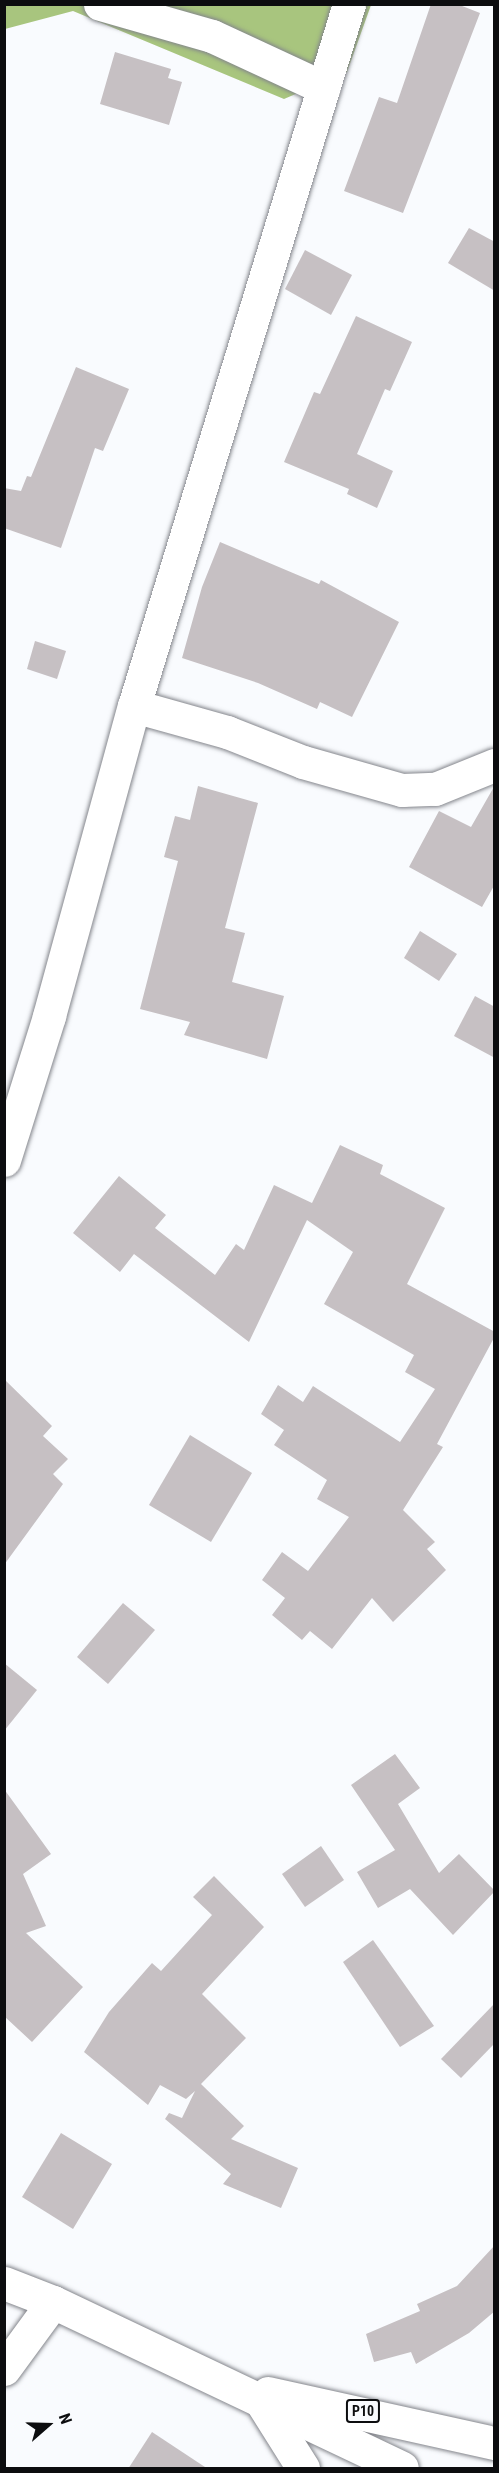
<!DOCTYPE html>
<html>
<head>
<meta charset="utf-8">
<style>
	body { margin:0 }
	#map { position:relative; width:499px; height:2473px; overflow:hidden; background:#f9fbfe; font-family:"Roboto Condensed",sans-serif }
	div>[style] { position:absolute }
	.forest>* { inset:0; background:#a8c57e }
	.building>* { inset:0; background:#c6c0c3 }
	.roads { filter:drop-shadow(0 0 2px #84868c) drop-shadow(0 0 2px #84868c) }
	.minor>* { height:33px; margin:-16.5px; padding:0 16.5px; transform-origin:16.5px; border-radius:16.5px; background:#fff }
	.tertiary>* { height:33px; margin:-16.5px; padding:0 16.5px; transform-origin:16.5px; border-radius:16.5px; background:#fff }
	.primary>* { height:33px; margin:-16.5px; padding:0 16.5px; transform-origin:16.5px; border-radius:16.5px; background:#fff }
	.trunk>* { height:33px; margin:-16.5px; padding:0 16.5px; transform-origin:16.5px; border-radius:16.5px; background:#fff }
	span { translate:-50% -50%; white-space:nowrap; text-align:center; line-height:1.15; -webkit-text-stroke:4.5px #f9fbfe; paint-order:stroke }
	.shield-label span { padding:2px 4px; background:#f9fbfe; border:2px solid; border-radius:4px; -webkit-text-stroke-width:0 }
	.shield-label { font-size:14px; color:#0c0d0f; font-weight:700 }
	.frame { position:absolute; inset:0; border:6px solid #0c0d0f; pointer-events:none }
	.north { position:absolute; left:18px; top:2395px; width:60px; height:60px; -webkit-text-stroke:4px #f9fbfe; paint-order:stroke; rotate:70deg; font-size:16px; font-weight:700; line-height:24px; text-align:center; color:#0c0d0f }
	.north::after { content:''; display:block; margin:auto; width:21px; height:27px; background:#0c0d0f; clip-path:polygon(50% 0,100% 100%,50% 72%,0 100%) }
</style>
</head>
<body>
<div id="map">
	<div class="forest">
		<i style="clip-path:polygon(5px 5px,371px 5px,347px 72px,284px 99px,73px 11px,5px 29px)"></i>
	</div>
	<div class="building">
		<i style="clip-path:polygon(431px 4px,457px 4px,480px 13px,403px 213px,344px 191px,379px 97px,397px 103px)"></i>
		<i style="clip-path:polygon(115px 52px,171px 69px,168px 78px,182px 82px,169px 125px,100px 104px)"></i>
		<i style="clip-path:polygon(469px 228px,495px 242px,495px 291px,448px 263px)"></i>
		<i style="clip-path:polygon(305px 250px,352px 275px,331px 315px,285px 289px)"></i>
		<i style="clip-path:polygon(356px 316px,412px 342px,390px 391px,385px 389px,357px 454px,393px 471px,377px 508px,347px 494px,349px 489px,284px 462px,314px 392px,320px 394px)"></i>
		<i style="clip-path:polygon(76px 367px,129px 389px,103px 451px,95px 448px,61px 548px,4px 528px,4px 488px,21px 491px,27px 476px,31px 477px)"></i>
		<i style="clip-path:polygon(220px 542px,319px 584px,321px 580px,399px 622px,352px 717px,320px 702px,317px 709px,258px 683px,182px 658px,202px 587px)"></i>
		<i style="clip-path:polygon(35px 641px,66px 651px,57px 679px,27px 669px)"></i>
		<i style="clip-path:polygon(495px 785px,495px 884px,482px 907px,409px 867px,439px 811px,471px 827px)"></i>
		<i style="clip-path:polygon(198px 786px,258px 803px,225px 928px,245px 933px,232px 982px,284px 996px,267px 1059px,184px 1035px,190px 1022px,140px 1009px,178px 861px,164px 857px,175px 816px,190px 820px)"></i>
		<i style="clip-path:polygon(420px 931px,457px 954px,439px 981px,404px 958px)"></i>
		<i style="clip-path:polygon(475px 996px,495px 1007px,495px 1058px,454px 1036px)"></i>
		<i style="clip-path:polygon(340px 1145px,383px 1165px,380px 1174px,445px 1208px,407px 1284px,495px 1332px,495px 1336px,437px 1444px,443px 1447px,403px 1510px,435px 1542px,427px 1549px,446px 1570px,393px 1622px,372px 1598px,332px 1649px,310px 1631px,302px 1640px,272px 1615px,285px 1598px,262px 1580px,282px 1552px,308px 1571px,349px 1517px,317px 1499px,327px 1480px,274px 1445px,284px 1430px,261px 1414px,278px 1385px,303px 1402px,313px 1386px,400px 1442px,435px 1389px,405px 1372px,414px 1355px,324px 1304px,353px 1252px,307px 1220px,249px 1342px,134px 1254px,120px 1272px,73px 1233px,119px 1176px,166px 1215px,155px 1228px,215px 1275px,236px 1244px,244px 1250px,274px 1185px,312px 1203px)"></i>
		<i style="clip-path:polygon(4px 1379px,52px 1426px,43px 1436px,68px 1459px,53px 1474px,63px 1484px,4px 1565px)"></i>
		<i style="clip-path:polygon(190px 1435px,252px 1473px,211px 1542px,149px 1505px)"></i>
		<i style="clip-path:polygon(123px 1603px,155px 1630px,108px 1684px,77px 1657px)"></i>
		<i style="clip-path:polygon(4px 1663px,37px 1690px,4px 1731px)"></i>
		<i style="clip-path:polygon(395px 1754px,420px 1788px,398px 1804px,439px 1873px,459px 1854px,495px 1891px,453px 1935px,410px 1889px,378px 1908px,357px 1872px,395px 1850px,351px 1785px)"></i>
		<i style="clip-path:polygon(4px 1789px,51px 1854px,23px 1874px,46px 1926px,26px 1933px,83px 1987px,32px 2042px,4px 2016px)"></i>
		<i style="clip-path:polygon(321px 1846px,344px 1880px,305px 1907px,282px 1874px)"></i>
		<i style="clip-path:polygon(214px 1876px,264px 1927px,202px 1994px,246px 2038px,201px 2084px,244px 2126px,231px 2139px,298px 2168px,281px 2208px,223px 2184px,231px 2174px,165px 2119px,169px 2113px,182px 2118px,195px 2091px,186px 2099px,160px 2085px,148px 2105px,84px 2052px,109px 2012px,152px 1963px,161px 1971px,212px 1915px,193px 1897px)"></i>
		<i style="clip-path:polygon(373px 1940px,434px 2026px,400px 2047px,343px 1962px)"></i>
		<i style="clip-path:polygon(495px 2003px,495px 2043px,461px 2078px,441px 2059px)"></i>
		<i style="clip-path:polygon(61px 2133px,112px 2164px,73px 2229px,22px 2197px)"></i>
		<i style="clip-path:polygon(495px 2245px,495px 2311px,469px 2333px,416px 2364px,411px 2352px,374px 2362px,366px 2334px,420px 2311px,417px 2304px,457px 2286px)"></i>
		<i style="clip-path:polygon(152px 2432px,208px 2469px,128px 2469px)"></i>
	</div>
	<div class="roads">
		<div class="minor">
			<i style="left:100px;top:4px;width:116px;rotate:15.9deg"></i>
			<i style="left:212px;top:36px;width:123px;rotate:24.9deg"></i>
			<i style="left:134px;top:706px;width:97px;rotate:15.6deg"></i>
			<i style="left:227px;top:732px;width:82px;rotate:21.5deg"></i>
			<i style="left:303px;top:762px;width:103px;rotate:15.8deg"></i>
			<i style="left:402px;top:790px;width:33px;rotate:-2deg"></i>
			<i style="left:435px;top:789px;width:64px;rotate:-22.1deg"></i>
			<i style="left:4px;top:2369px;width:83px;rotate:-53.8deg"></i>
		</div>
		<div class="tertiary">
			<i style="left:4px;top:1160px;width:151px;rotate:-72.6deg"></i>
			<i style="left:49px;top:1016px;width:321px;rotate:-74.7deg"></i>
			<i style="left:134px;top:706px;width:734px;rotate:-72.97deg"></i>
		</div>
		<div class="primary">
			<i style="left:4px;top:2283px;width:53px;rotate:21.2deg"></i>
			<i style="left:53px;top:2302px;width:386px;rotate:25.4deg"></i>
			<i style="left:268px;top:2393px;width:231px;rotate:12.5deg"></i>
		</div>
		<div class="trunk">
			<i style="left:262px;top:2403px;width:77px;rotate:57.8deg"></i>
		</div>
	</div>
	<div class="shield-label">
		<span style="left:363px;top:2411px">P10</span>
	</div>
	<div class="frame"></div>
	<div class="north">N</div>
</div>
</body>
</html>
